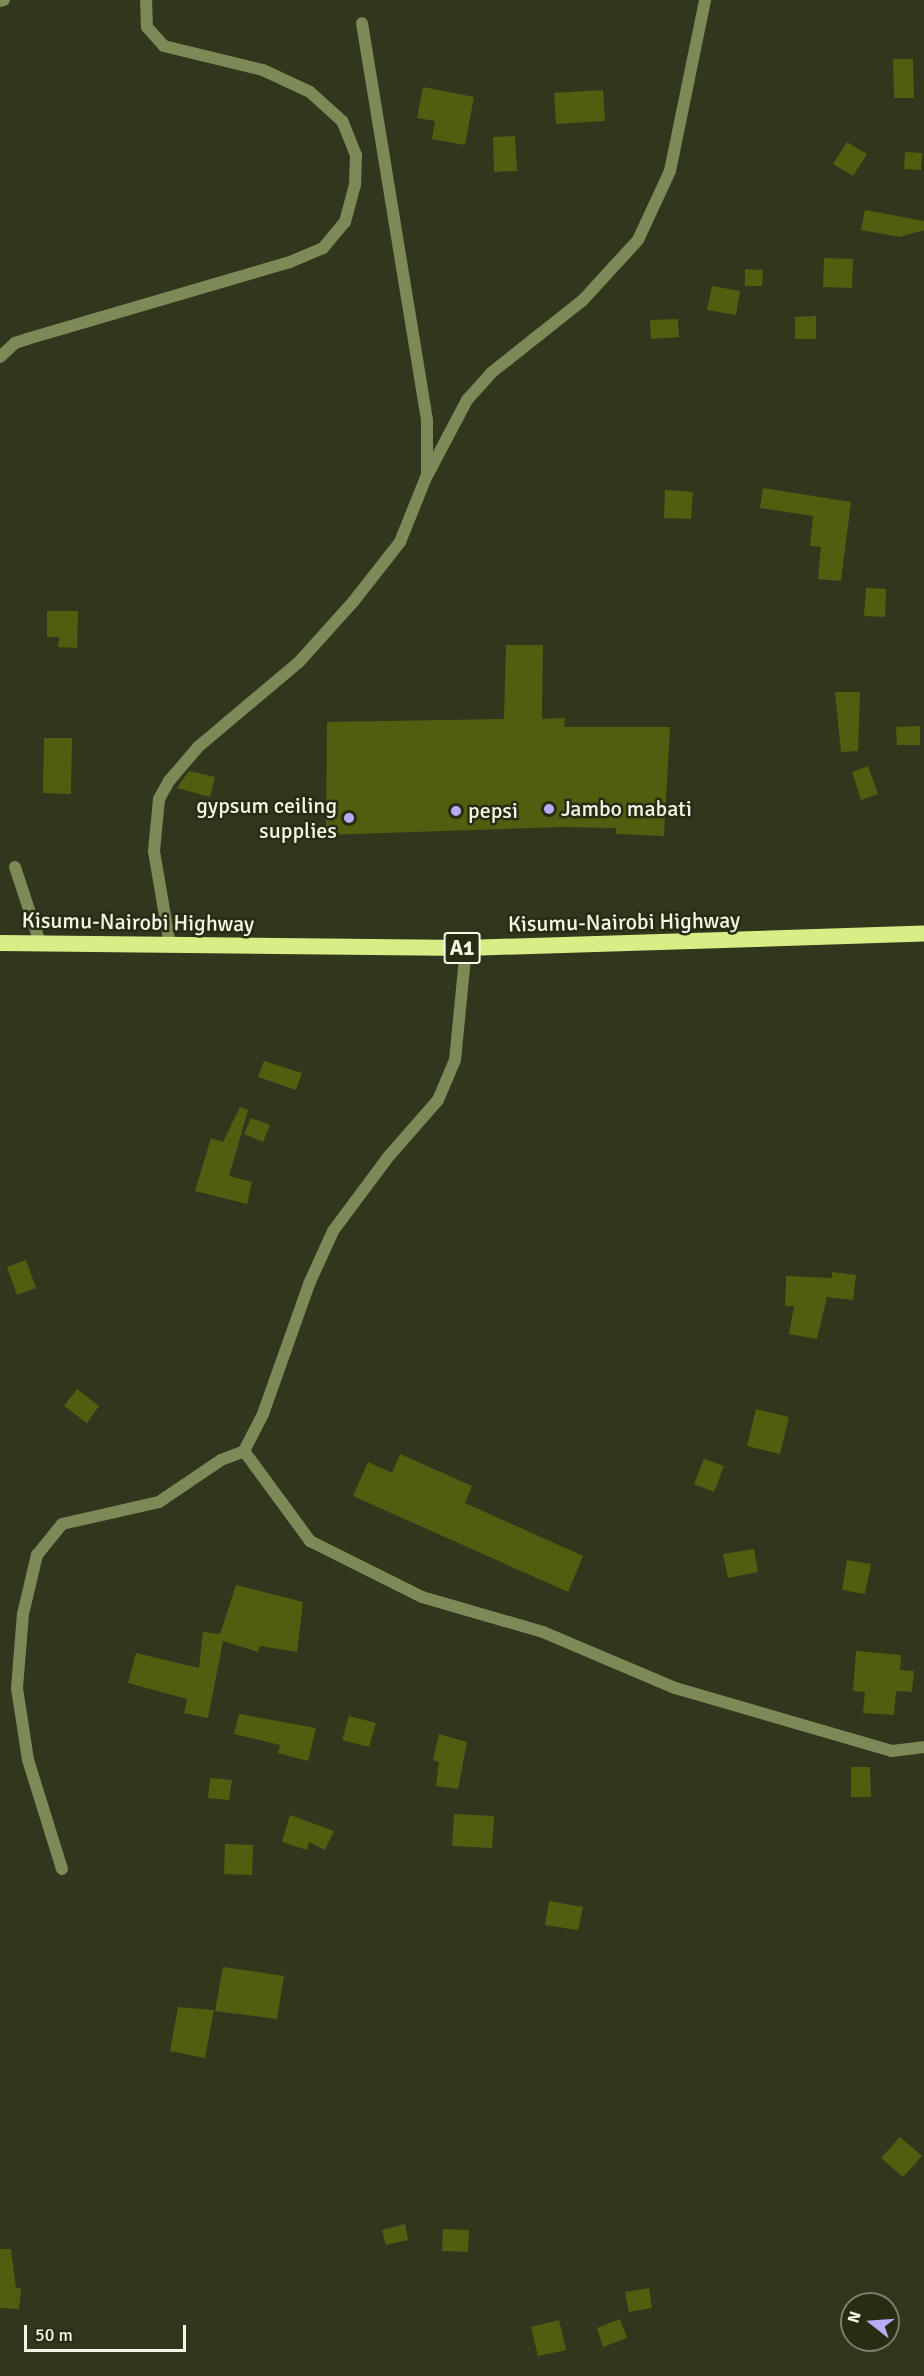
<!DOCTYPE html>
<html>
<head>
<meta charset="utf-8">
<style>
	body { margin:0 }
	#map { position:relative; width:924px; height:2376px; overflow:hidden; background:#31371d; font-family:Signika,sans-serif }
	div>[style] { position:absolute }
	.building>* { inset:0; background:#505e10 }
	.minor>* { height:12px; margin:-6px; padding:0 6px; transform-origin:6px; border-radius:6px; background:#7d8957 }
	.trunk>* { height:16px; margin:-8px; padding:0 8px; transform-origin:8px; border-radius:8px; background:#d6ee85 }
	.dots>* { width:16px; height:16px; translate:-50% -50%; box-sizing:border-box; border:3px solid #272d13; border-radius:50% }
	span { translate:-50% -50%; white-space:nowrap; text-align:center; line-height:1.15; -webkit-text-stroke:5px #272d13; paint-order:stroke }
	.shield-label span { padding:2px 4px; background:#272d13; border:2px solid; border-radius:4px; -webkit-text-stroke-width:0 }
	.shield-label { font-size:21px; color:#f3f7e7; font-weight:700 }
	.poi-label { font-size:22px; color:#f3f7e7 }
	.right { translate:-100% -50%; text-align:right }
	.left { translate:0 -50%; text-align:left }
	.street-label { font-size:22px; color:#f3f7e7 }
	.north { position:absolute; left:840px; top:2292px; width:60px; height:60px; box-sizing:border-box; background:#272d13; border:2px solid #797e68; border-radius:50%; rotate:287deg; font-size:16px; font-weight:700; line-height:24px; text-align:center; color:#f3f7e7 }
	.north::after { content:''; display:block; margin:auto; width:21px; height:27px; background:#b8abf7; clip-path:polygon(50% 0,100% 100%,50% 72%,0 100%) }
	.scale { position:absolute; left:24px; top:2325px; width:162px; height:27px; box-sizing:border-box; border:3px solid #f3f7e7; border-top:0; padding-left:8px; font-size:18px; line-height:21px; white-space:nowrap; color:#f3f7e7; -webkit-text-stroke:4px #272d13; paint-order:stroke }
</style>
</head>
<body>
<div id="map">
	<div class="building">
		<i style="clip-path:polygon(893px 59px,913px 59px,914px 98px,894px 98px)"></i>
		<i style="clip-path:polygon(423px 87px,474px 97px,465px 145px,432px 139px,435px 121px,417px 118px)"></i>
		<i style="clip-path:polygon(603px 90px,605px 121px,556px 124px,554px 93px)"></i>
		<i style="clip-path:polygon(515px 136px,517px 171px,494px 172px,493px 137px)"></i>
		<i style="clip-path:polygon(847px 142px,867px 154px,853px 176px,833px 164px)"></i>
		<i style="clip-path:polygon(905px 152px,922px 153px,921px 170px,904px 169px)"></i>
		<i style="clip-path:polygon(865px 210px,924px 221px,924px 230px,900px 237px,861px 230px)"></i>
		<i style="clip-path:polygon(824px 258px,853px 259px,852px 288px,823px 287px)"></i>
		<i style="clip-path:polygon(745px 269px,763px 270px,762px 286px,745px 286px)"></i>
		<i style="clip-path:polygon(712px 286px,740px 291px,736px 315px,707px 310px)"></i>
		<i style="clip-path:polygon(816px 316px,816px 339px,795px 339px,795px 317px)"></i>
		<i style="clip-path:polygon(678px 319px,679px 337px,651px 339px,650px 320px)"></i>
		<i style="clip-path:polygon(763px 488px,851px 502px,841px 581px,818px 579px,821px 547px,810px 546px,813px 516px,760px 508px)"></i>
		<i style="clip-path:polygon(665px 490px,693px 492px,691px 519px,664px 518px)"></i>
		<i style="clip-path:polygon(866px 588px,886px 589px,885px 617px,864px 616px)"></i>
		<i style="clip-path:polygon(47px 611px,78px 611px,77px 648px,58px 647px,59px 637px,47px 637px)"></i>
		<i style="clip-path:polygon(506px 645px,543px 645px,542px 719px,565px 718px,564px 727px,670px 727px,664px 836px,616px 834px,616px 828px,563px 827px,326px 835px,327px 722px,504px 719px)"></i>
		<i style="clip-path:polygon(835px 692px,860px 692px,858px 751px,841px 752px)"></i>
		<i style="clip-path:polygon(920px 726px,920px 745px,897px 745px,896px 727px)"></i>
		<i style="clip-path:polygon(44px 738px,72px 738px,71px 794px,43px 793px)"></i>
		<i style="clip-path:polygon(868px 766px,878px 794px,861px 800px,852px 772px)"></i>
		<i style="clip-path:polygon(189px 771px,215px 777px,210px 797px,177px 788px)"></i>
		<i style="clip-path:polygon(264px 1061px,302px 1073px,296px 1090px,258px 1077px)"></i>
		<i style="clip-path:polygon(240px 1107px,248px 1110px,229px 1176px,252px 1182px,247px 1204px,195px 1191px,211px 1138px,223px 1142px)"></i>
		<i style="clip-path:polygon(251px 1118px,270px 1125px,263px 1142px,244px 1134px)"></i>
		<i style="clip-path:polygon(26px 1260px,36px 1288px,17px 1295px,7px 1267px)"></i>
		<i style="clip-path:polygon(832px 1272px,856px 1275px,853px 1300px,827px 1297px,817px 1339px,789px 1334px,794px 1306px,785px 1306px,786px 1276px,832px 1278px)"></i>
		<i style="clip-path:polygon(77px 1389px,99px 1406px,87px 1423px,64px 1406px)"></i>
		<i style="clip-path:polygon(756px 1409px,789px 1417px,780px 1454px,747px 1446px)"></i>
		<i style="clip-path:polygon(400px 1454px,472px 1486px,465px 1503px,583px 1556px,568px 1592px,353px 1496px,368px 1462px,392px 1473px)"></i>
		<i style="clip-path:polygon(704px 1459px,724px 1466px,714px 1492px,694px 1484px)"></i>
		<i style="clip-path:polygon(754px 1549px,758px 1572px,728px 1578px,723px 1554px)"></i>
		<i style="clip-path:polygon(847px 1560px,871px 1564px,865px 1594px,842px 1590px)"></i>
		<i style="clip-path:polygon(236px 1585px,303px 1602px,297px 1652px,260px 1646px,258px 1652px,223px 1641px,208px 1718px,184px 1713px,187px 1699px,128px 1683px,136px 1653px,199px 1668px,203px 1632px,220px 1634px)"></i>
		<i style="clip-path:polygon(856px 1651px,901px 1655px,900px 1670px,914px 1671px,912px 1692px,896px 1691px,894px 1715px,863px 1713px,865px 1692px,853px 1691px)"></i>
		<i style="clip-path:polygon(239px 1714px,316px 1728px,308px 1761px,278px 1753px,280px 1745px,234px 1734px)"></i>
		<i style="clip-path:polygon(349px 1716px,376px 1723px,369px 1747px,342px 1740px)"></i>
		<i style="clip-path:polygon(439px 1734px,467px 1742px,458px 1789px,436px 1786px,439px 1762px,433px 1760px)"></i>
		<i style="clip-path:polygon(851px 1767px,870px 1767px,871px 1797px,851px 1797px)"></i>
		<i style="clip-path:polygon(210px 1778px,232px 1780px,229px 1800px,208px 1798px)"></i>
		<i style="clip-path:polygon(454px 1814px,494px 1816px,492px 1848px,452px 1846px)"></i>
		<i style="clip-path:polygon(290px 1815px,334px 1831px,325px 1850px,309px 1842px,307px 1850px,282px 1842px)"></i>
		<i style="clip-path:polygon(225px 1844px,253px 1845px,252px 1875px,224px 1874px)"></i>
		<i style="clip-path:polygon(549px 1901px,583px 1907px,578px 1930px,545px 1925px)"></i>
		<i style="clip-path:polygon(223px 1967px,284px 1976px,277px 2019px,215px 2011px)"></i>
		<i style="clip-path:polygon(178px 2007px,214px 2010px,205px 2058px,170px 2051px)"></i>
		<i style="clip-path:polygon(900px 2137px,922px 2156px,903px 2177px,881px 2158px)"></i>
		<i style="clip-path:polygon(405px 2224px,408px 2240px,386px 2245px,382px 2230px)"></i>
		<i style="clip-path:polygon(443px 2229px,469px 2230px,468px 2252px,442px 2251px)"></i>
		<i style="clip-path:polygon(0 2249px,11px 2249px,16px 2288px,21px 2288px,19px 2309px,0 2308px)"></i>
		<i style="clip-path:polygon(649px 2288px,652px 2308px,629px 2312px,625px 2292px)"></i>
		<i style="clip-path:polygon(620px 2319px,627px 2338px,603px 2347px,597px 2328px)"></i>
		<i style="clip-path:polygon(559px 2320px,566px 2350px,538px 2356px,531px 2327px)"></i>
	</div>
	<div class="minor">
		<i style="left:0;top:1px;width:4px;rotate:-14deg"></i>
		<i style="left:0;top:357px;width:21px;rotate:-43deg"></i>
		<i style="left:15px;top:343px;width:13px;rotate:-18deg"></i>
		<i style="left:27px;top:339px;width:274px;rotate:-16.3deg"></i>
		<i style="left:290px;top:262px;width:36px;rotate:-23deg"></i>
		<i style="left:323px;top:248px;width:34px;rotate:-50deg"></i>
		<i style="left:345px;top:222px;width:38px;rotate:-75deg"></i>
		<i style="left:355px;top:185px;width:30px;rotate:-88deg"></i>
		<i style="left:356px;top:155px;width:37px;rotate:-112deg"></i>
		<i style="left:342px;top:121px;width:43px;rotate:-137.8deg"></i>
		<i style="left:310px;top:92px;width:52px;rotate:-154.9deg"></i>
		<i style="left:263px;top:70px;width:102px;rotate:-166.4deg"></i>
		<i style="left:164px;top:46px;width:25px;rotate:-132deg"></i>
		<i style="left:147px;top:27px;width:27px;rotate:-92deg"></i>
		<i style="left:428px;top:474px;width:84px;rotate:-62.2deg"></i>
		<i style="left:467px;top:400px;width:36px;rotate:-48deg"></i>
		<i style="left:491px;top:373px;width:117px;rotate:-38.4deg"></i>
		<i style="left:583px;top:300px;width:81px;rotate:-47.5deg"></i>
		<i style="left:638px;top:240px;width:76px;rotate:-65.1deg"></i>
		<i style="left:670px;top:171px;width:175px;rotate:-78.4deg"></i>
		<i style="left:15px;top:867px;width:80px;rotate:71.8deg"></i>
		<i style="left:170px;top:945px;width:95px;rotate:-99.7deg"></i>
		<i style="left:154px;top:851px;width:52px;rotate:-84.5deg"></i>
		<i style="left:159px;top:799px;width:21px;rotate:-61deg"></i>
		<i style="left:169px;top:781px;width:45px;rotate:-49.5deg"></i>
		<i style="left:198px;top:747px;width:132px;rotate:-40.1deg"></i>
		<i style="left:299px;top:662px;width:81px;rotate:-48deg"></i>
		<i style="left:353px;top:602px;width:76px;rotate:-51.9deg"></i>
		<i style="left:400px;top:542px;width:72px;rotate:-68.1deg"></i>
		<i style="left:427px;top:475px;width:55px;rotate:-90deg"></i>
		<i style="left:427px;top:420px;width:402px;rotate:-99.3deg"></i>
		<i style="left:244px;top:1451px;width:112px;rotate:53.7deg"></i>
		<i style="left:310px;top:1541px;width:125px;rotate:26.6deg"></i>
		<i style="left:422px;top:1597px;width:126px;rotate:16.1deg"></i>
		<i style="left:543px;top:1632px;width:143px;rotate:23deg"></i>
		<i style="left:675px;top:1688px;width:226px;rotate:16.2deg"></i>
		<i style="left:892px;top:1751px;width:32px;rotate:-7deg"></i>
		<i style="left:62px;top:1869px;width:114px;rotate:-107.3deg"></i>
		<i style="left:28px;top:1760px;width:73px;rotate:-98.7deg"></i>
		<i style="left:17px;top:1688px;width:74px;rotate:-85.4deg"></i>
		<i style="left:23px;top:1614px;width:61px;rotate:-76.7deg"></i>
		<i style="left:37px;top:1555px;width:40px;rotate:-51deg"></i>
		<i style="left:62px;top:1524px;width:99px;rotate:-12.8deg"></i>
		<i style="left:159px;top:1502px;width:75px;rotate:-34.1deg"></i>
		<i style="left:221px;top:1460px;width:25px;rotate:-21deg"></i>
		<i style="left:244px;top:1451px;width:42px;rotate:-62.8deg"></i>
		<i style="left:263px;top:1414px;width:138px;rotate:-70.5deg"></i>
		<i style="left:309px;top:1284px;width:58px;rotate:-65.6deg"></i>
		<i style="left:333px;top:1231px;width:94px;rotate:-53.3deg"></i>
		<i style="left:389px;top:1156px;width:74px;rotate:-48.8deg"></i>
		<i style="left:438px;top:1100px;width:43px;rotate:-67deg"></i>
		<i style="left:455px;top:1060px;width:113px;rotate:-84.4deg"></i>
	</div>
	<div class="trunk">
		<i style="left:0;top:943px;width:466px;rotate:0.6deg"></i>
		<i style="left:466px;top:948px;width:458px;rotate:-1.8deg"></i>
	</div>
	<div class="dots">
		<i style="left:549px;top:809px;background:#b8abf7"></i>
		<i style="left:456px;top:811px;background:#b8abf7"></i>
		<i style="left:349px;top:818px;background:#b8abf7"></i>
	</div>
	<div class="shield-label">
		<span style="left:462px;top:948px">A1</span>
	</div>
	<div class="poi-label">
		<span class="right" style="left:337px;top:818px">gypsum ceiling<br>supplies</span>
		<span class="left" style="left:561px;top:809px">Jambo mabati</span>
		<span class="left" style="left:468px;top:811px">pepsi</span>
	</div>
	<div class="street-label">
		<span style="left:138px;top:922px;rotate:1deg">Kisumu-Nairobi Highway</span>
		<span style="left:624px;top:922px;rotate:-1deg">Kisumu-Nairobi Highway</span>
	</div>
	<div class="north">N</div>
	<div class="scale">50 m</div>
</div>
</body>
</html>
